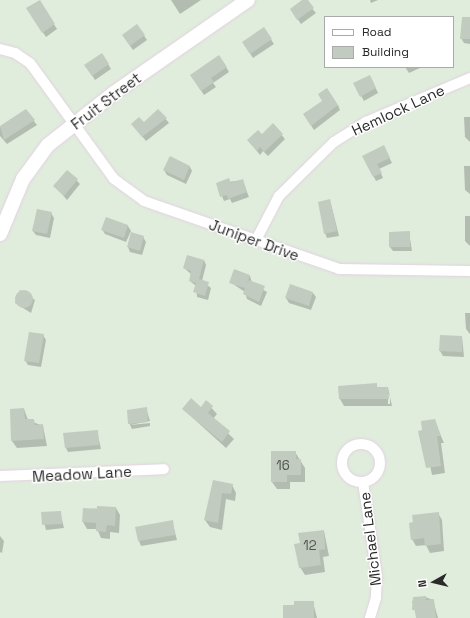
<!DOCTYPE html>
<html>
<head>
<meta charset="utf-8">
<style>
	body { margin:0 }
	#map { position:relative; width:470px; height:618px; overflow:hidden; background:#e0ecdc; font-family:"Space Grotesk",sans-serif }
	div>[style] { position:absolute }
	.shadow>* { inset:0; background:#0003 }
	.building>* { inset:0; background:#c1cbbf }
	.round { border-radius:50% }
	.roads { filter:drop-shadow(0 0 1px #e3d1e3) drop-shadow(0 0 1px #e3d1e3) }
	.street>* { height:10px; margin:-5px; padding:0 5px; transform-origin:5px; border-radius:5px; background:#fff }
	.street>.ring { margin:-5px; padding:0; box-sizing:content-box; background:none; border:10px solid #fff; border-radius:50% }
	.secondary>* { height:14px; margin:-7px; padding:0 7px; transform-origin:7px; border-radius:7px; background:#fff }
	span { translate:-50% -50%; white-space:nowrap; text-align:center; line-height:1.15; -webkit-text-stroke:3px #fff; paint-order:stroke }
	.number-label { font-size:13px; color:#50524f }
	.number-label span { -webkit-text-stroke-width:0 }
	.street-label { font-size:15px; color:#2a2a2a }
	.legend { position:absolute; left:324px; top:16px; width:130px; height:52px; box-sizing:border-box; background:#fff; border:1px solid #aaa; margin:0; padding:5px 7px; list-style:none; font-size:12px; color:#2a2a2a }
	.legend li { display:flex; align-items:center; gap:8px; height:20px }
	.legend b { width:20px; border:1px solid #aaa }
	.north { position:absolute; left:414px; top:562px; width:40px; height:40px; -webkit-text-stroke:3px #fff; paint-order:stroke; rotate:262deg; font-size:11px; font-weight:700; line-height:16px; text-align:center; color:#2a2a2a }
	.north::after { content:''; display:block; margin:auto; width:14px; height:18px; background:#2a2a2a; clip-path:polygon(50% 0,100% 100%,50% 72%,0 100%) }
</style>
</head>
<body>
<div id="map">
	<div class="shadow">
		<i style="clip-path:polygon(171px 0,201px 0,180px 14px)"></i>
		<i style="clip-path:polygon(304px 0,316px 13px,301px 24px,294px 14px)"></i>
		<i style="clip-path:polygon(370px 0,378px 0,371px 3px)"></i>
		<i style="clip-path:polygon(39px 1px,57px 29px,46px 37px,30px 13px)"></i>
		<i style="clip-path:polygon(470px 18px,470px 44px,464px 43px,461px 38px)"></i>
		<i style="clip-path:polygon(137px 25px,147px 40px,133px 50px,126px 40px)"></i>
		<i style="clip-path:polygon(264px 29px,274px 44px,253px 58px,246px 47px)"></i>
		<i style="clip-path:polygon(102px 54px,111px 69px,95px 80px,88px 69px)"></i>
		<i style="clip-path:polygon(226px 67px,229px 72px,213px 83px,216px 87px,204px 95px,194px 80px)"></i>
		<i style="clip-path:polygon(405px 67px,422px 67px,409px 73px)"></i>
		<i style="clip-path:polygon(372px 80px,378px 93px,364px 101px,355px 84px)"></i>
		<i style="clip-path:polygon(338px 105px,340px 110px,314px 130px,307px 119px)"></i>
		<i style="clip-path:polygon(25px 110px,37px 125px,7px 144px,0 136px,0 127px)"></i>
		<i style="clip-path:polygon(158px 110px,169px 123px,146px 141px,132px 124px,144px 124px)"></i>
		<i style="clip-path:polygon(464px 117px,470px 117px,470px 142px,465px 137px)"></i>
		<i style="clip-path:polygon(273px 125px,285px 139px,268px 156px,263px 151px,260px 155px,248px 140px,262px 135px)"></i>
		<i style="clip-path:polygon(386px 151px,392px 163px,379px 169px,383px 178px,376px 181px,363px 156px)"></i>
		<i style="clip-path:polygon(170px 157px,190px 167px,192px 171px,186px 184px,167px 175px,164px 170px)"></i>
		<i style="clip-path:polygon(464px 166px,470px 166px,470px 194px,465px 190px)"></i>
		<i style="clip-path:polygon(68px 171px,80px 184px,67px 200px,55px 186px)"></i>
		<i style="clip-path:polygon(242px 180px,249px 197px,232px 203px,230px 199px,224px 201px,217px 184px)"></i>
		<i style="clip-path:polygon(330px 200px,339px 236px,327px 238px,325px 233px)"></i>
		<i style="clip-path:polygon(51px 213px,54px 218px,50px 238px,36px 235px,33px 231px)"></i>
		<i style="clip-path:polygon(465px 216px,470px 216px,470px 246px,465px 241px)"></i>
		<i style="clip-path:polygon(106px 218px,128px 226px,131px 231px,126px 242px,105px 234px,102px 229px)"></i>
		<i style="clip-path:polygon(409px 232px,412px 251px,393px 251px,390px 247px)"></i>
		<i style="clip-path:polygon(143px 237px,146px 242px,142px 255px,130px 252px,128px 247px)"></i>
		<i style="clip-path:polygon(204px 260px,206px 265px,202px 281px,211px 288px,208px 300px,197px 297px,196px 286px,190px 281px,191px 274px,184px 268px)"></i>
		<i style="clip-path:polygon(250px 276px,252px 283px,267px 292px,261px 306px,247px 299px,245px 292px,230px 282px)"></i>
		<i style="clip-path:polygon(20px 290px,35px 300px,31px 313px,15px 303px)"></i>
		<i style="clip-path:polygon(313px 293px,316px 297px,311px 310px,289px 303px,286px 298px)"></i>
		<i style="clip-path:polygon(465px 313px,470px 313px,470px 334px,466px 329px)"></i>
		<i style="clip-path:polygon(43px 335px,46px 340px,41px 367px,28px 365px,25px 360px)"></i>
		<i style="clip-path:polygon(462px 337px,464px 357px,443px 356px,440px 351px)"></i>
		<i style="clip-path:polygon(evenodd,376px 385px,378px 388px,388px 388px,392px 406px,344px 406px,340px 399px,376px 385px,388px 394px,390px 394px,390px 404px,388px 404px,388px 394px)"></i>
		<i style="clip-path:polygon(206px 402px,217px 414px,213px 419px,234px 439px,226px 448px,183px 409px,201px 408px)"></i>
		<i style="clip-path:polygon(146px 408px,150px 421px,130px 425px,128px 411px)"></i>
		<i style="clip-path:polygon(24px 409px,28px 420px,43px 426px,47px 446px,17px 448px,12px 441px)"></i>
		<i style="clip-path:polygon(434px 420px,444px 443px,441px 443px,445px 473px,432px 475px,423px 431px)"></i>
		<i style="clip-path:polygon(150px 423px,150px 426px,132px 429px,130px 425px)"></i>
		<i style="clip-path:polygon(97px 431px,101px 449px,68px 452px,66px 448px)"></i>
		<i style="clip-path:polygon(295px 452px,305px 468px,305px 482px,290px 482px,290px 489px,277px 489px,272px 482px)"></i>
		<i style="clip-path:polygon(214px 481px,232px 485px,236px 493px,235px 501px,226px 499px,222px 530px,210px 527px,205px 520px)"></i>
		<i style="clip-path:polygon(116px 508px,120px 515px,119px 533px,110px 532px,110px 539px,101px 538px,97px 529px,87px 529px,83px 522px,84px 509px)"></i>
		<i style="clip-path:polygon(60px 512px,64px 528px,46px 530px,42px 513px)"></i>
		<i style="clip-path:polygon(438px 513px,442px 520px,444px 551px,430px 553px,426px 545px,416px 546px,412px 539px)"></i>
		<i style="clip-path:polygon(172px 521px,177px 540px,141px 546px,139px 541px)"></i>
		<i style="clip-path:polygon(324px 531px,329px 556px,323px 557px,325px 572px,305px 575px,300px 567px,301px 544px)"></i>
		<i style="clip-path:polygon(0 536px,4px 541px,2px 553px,0 552px)"></i>
		<i style="clip-path:polygon(425px 597px,433px 600px,438px 618px,417px 618px,412px 601px)"></i>
		<i style="clip-path:polygon(313px 602px,317px 618px,284px 618px,295px 606px)"></i>
	</div>
	<div class="building">
		<i style="clip-path:polygon(40px 0,55px 24px,42px 33px,26px 8px)"></i>
		<i style="clip-path:polygon(302px 0,308px 0,314px 8px,297px 20px,290px 9px)"></i>
		<i style="clip-path:polygon(462px 17px,470px 17px,470px 39px,460px 39px)"></i>
		<i style="clip-path:polygon(137px 24px,145px 35px,130px 46px,122px 35px)"></i>
		<i style="clip-path:polygon(264px 27px,272px 39px,250px 54px,242px 42px)"></i>
		<i style="clip-path:polygon(102px 53px,109px 64px,92px 76px,84px 65px)"></i>
		<i style="clip-path:polygon(219px 55px,227px 67px,211px 78px,214px 82px,201px 91px,190px 75px)"></i>
		<i style="clip-path:polygon(370px 75px,376px 88px,360px 97px,353px 83px)"></i>
		<i style="clip-path:polygon(327px 88px,338px 105px,311px 126px,303px 114px,322px 101px,318px 94px)"></i>
		<i style="clip-path:polygon(26px 109px,35px 120px,4px 140px,0 126px)"></i>
		<i style="clip-path:polygon(158px 109px,167px 118px,142px 137px,131px 124px,139px 117px,144px 122px)"></i>
		<i style="clip-path:polygon(273px 123px,283px 134px,264px 152px,260px 147px,257px 151px,247px 140px,258px 130px,262px 134px)"></i>
		<i style="clip-path:polygon(384px 145px,390px 158px,377px 164px,382px 173px,373px 177px,362px 156px)"></i>
		<i style="clip-path:polygon(170px 156px,190px 166px,184px 180px,163px 170px)"></i>
		<i style="clip-path:polygon(67px 170px,78px 179px,64px 196px,53px 186px)"></i>
		<i style="clip-path:polygon(229px 178px,231px 183px,243px 179px,247px 192px,228px 199px,227px 195px,220px 197px,216px 183px)"></i>
		<i style="clip-path:polygon(330px 199px,337px 231px,324px 234px,318px 202px)"></i>
		<i style="clip-path:polygon(37px 209px,52px 212px,47px 234px,32px 231px)"></i>
		<i style="clip-path:polygon(106px 217px,128px 225px,124px 238px,101px 230px)"></i>
		<i style="clip-path:polygon(410px 231px,410px 247px,389px 247px,389px 232px)"></i>
		<i style="clip-path:polygon(131px 232px,144px 236px,140px 251px,127px 247px)"></i>
		<i style="clip-path:polygon(187px 255px,204px 260px,199px 279px,209px 282px,205px 296px,193px 292px,196px 283px,189px 281px,191px 271px,183px 268px)"></i>
		<i style="clip-path:polygon(234px 269px,250px 275px,247px 284px,249px 280px,265px 286px,259px 302px,243px 294px,245px 288px,229px 283px)"></i>
		<i style="clip-path:polygon(290px 284px,313px 292px,309px 306px,285px 298px)"></i>
		<i class="round" style="left:15px;top:290px;width:18px;height:18px"></i>
		<i style="clip-path:polygon(29px 332px,44px 334px,39px 363px,24px 361px)"></i>
		<i style="clip-path:polygon(440px 335px,462px 336px,462px 352px,439px 351px)"></i>
		<i style="clip-path:polygon(377px 383px,377px 387px,388px 387px,389px 399px,339px 399px,338px 386px)"></i>
		<i style="clip-path:polygon(191px 398px,201px 407px,206px 400px,213px 406px,208px 413px,230px 431px,222px 442px,182px 409px)"></i>
		<i style="clip-path:polygon(147px 407px,148px 422px,128px 424px,127px 410px)"></i>
		<i style="clip-path:polygon(24px 408px,25px 419px,34px 419px,35px 425px,43px 424px,44px 439px,11px 441px,10px 409px)"></i>
		<i style="clip-path:polygon(435px 419px,441px 436px,437px 436px,441px 466px,426px 468px,418px 431px,422px 430px,421px 421px)"></i>
		<i style="clip-path:polygon(98px 430px,99px 445px,65px 448px,63px 433px)"></i>
		<i style="clip-path:polygon(271px 451px,296px 451px,296px 459px,301px 459px,301px 475px,287px 475px,287px 482px,271px 482px)"></i>
		<i style="clip-path:polygon(213px 480px,233px 484px,231px 494px,222px 493px,218px 523px,204px 520px)"></i>
		<i style="clip-path:polygon(97px 506px,116px 507px,115px 526px,107px 525px,106px 532px,96px 531px,96px 523px,82px 522px,83px 508px,97px 509px)"></i>
		<i style="clip-path:polygon(61px 511px,62px 524px,42px 525px,41px 512px)"></i>
		<i style="clip-path:polygon(439px 512px,441px 544px,425px 546px,424px 538px,411px 540px,409px 523px,413px 522px,412px 515px)"></i>
		<i style="clip-path:polygon(173px 520px,175px 535px,138px 541px,135px 527px)"></i>
		<i style="clip-path:polygon(324px 530px,325px 549px,319px 550px,321px 565px,299px 568px,294px 544px,300px 543px,298px 533px)"></i>
		<i style="clip-path:polygon(426px 596px,426px 600px,434px 599px,436px 618px,416px 618px,415px 610px,412px 610px,413px 597px)"></i>
		<i style="clip-path:polygon(294px 601px,314px 601px,314px 618px,283px 618px,283px 605px,294px 605px)"></i>
	</div>
	<div class="roads">
		<div class="street">
			<i style="left:0;top:49px;width:16px;rotate:15deg"></i>
			<i style="left:15px;top:53px;width:18px;rotate:34deg"></i>
			<i style="left:30px;top:63px;width:143px;rotate:54.1deg"></i>
			<i style="left:114px;top:179px;width:37px;rotate:36deg"></i>
			<i style="left:144px;top:201px;width:207px;rotate:19.2deg"></i>
			<i style="left:339px;top:269px;width:131px;rotate:0.9deg"></i>
			<i style="left:256px;top:240px;width:50px;rotate:-62.4deg"></i>
			<i style="left:279px;top:196px;width:77px;rotate:-44.5deg"></i>
			<i style="left:334px;top:142px;width:38px;rotate:-32deg"></i>
			<i style="left:366px;top:122px;width:113px;rotate:-22.9deg"></i>
			<i class="ring" style="left:342px;top:444px;width:28px;height:28px"></i>
			<i style="left:0;top:476px;width:164px;rotate:-2.4deg"></i>
			<i style="left:363px;top:482px;width:95px;rotate:81.5deg"></i>
			<i style="left:377px;top:576px;width:22px;rotate:93deg"></i>
			<i style="left:376px;top:598px;width:21px;rotate:107deg"></i>
		</div>
		<div class="secondary">
			<i style="left:0;top:234px;width:60px;rotate:-67.3deg"></i>
			<i style="left:23px;top:179px;width:42px;rotate:-53.7deg"></i>
			<i style="left:48px;top:145px;width:84px;rotate:-38.2deg"></i>
			<i style="left:114px;top:93px;width:163px;rotate:-34.8deg"></i>
		</div>
	</div>
	<div class="number-label">
		<span style="left:283px;top:466px">16</span>
		<span style="left:310px;top:546px">12</span>
	</div>
	<div class="street-label">
		<span style="left:106px;top:101px;rotate:-37deg">Fruit Street</span>
		<span style="left:398px;top:110px;rotate:-25deg">Hemlock Lane</span>
		<span style="left:254px;top:240px;rotate:20deg">Juniper Drive</span>
		<span style="left:82px;top:474px;rotate:-3deg">Meadow Lane</span>
		<span style="left:370px;top:539px;rotate:-97deg">Michael Lane</span>
	</div>
	<ul class="legend">
	<li><b style="height:5px;background:#fff"></b>Road</li>
	<li><b style="height:11px;background:#c1cbbf"></b>Building</li>
	</ul>
	<div class="north">N</div>
</div>
</body>
</html>
